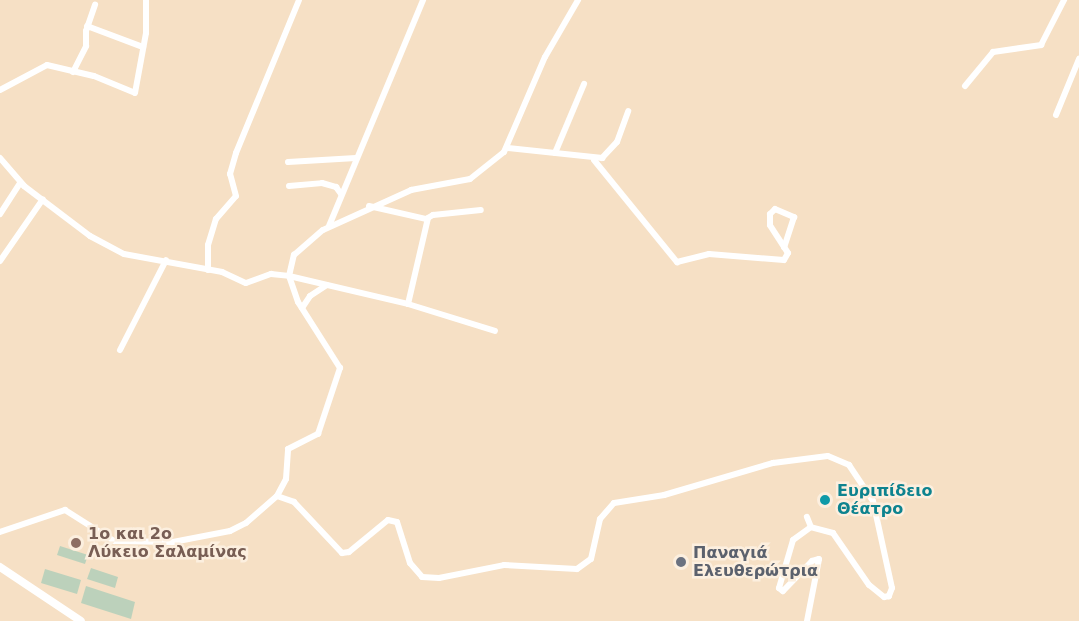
<!DOCTYPE html>
<html>
<head>
<meta charset="utf-8">
<style>
	body { margin:0 }
	#map { position:relative; width:1079px; height:621px; overflow:hidden; background:#f6e0c5; font-family:"DejaVu Sans",sans-serif }
	div>[style] { position:absolute }
	.green>* { inset:0; background:#bcd1bb }
	.minor>* { height:6px; margin:-3px; padding:0 3px; transform-origin:3px; border-radius:3px; background:#fff }
	.secondary>* { height:8px; margin:-4px; padding:0 4px; transform-origin:4px; border-radius:4px; background:#fff }
	.dots>* { width:16px; height:16px; translate:-50% -50%; box-sizing:border-box; border:3px solid #fcefdf; border-radius:50% }
	span { translate:-50% -50%; white-space:nowrap; text-align:center; line-height:1.15; -webkit-text-stroke:5px #fcefdf; paint-order:stroke }
	.culture-label { font-size:16px; color:#0d838f; font-weight:700 }
	.left { translate:0 -50%; text-align:left }
	.education-label { font-size:16px; color:#785e54; font-weight:700 }
	.worship-label { font-size:16px; color:#5b616d; font-weight:700 }
</style>
</head>
<body>
<div id="map">
	<div class="green">
		<i style="clip-path:polygon(60px 546px,88px 555px,85px 564px,57px 555px)"></i>
		<i style="clip-path:polygon(91px 568px,118px 577px,115px 588px,87px 579px)"></i>
		<i style="clip-path:polygon(45px 569px,81px 580px,77px 594px,41px 583px)"></i>
		<i style="clip-path:polygon(86px 586px,135px 602px,131px 619px,81px 603px)"></i>
	</div>
	<div class="minor">
		<i style="left:87px;top:26px;width:60px;rotate:20.6deg"></i>
		<i style="left:73px;top:72px;width:29px;rotate:-63deg"></i>
		<i style="left:86px;top:46px;width:15px;rotate:-90deg"></i>
		<i style="left:86px;top:31px;width:28px;rotate:-71deg"></i>
		<i style="left:965px;top:86px;width:44px;rotate:-50.5deg"></i>
		<i style="left:993px;top:52px;width:49px;rotate:-8.3deg"></i>
		<i style="left:1041px;top:45px;width:51px;rotate:-62.9deg"></i>
		<i style="left:0;top:90px;width:53px;rotate:-28deg"></i>
		<i style="left:47px;top:65px;width:48px;rotate:13.2deg"></i>
		<i style="left:94px;top:76px;width:44px;rotate:22.5deg"></i>
		<i style="left:135px;top:93px;width:61px;rotate:-79.6deg"></i>
		<i style="left:146px;top:33px;width:33px;rotate:-90deg"></i>
		<i style="left:1056px;top:115px;width:61px;rotate:-67.7deg"></i>
		<i style="left:508px;top:148px;width:95px;rotate:6.1deg"></i>
		<i style="left:602px;top:158px;width:22px;rotate:-47deg"></i>
		<i style="left:617px;top:142px;width:33px;rotate:-70deg"></i>
		<i style="left:555px;top:153px;width:75px;rotate:-67.2deg"></i>
		<i style="left:0;top:158px;width:37px;rotate:49deg"></i>
		<i style="left:24px;top:186px;width:83px;rotate:37.1deg"></i>
		<i style="left:90px;top:236px;width:38px;rotate:28deg"></i>
		<i style="left:124px;top:254px;width:100px;rotate:10.4deg"></i>
		<i style="left:222px;top:272px;width:26px;rotate:25deg"></i>
		<i style="left:246px;top:283px;width:27px;rotate:-20deg"></i>
		<i style="left:271px;top:274px;width:18px;rotate:6deg"></i>
		<i style="left:289px;top:276px;width:22px;rotate:-77deg"></i>
		<i style="left:294px;top:255px;width:38px;rotate:-41deg"></i>
		<i style="left:323px;top:230px;width:97px;rotate:-24.4deg"></i>
		<i style="left:411px;top:190px;width:60px;rotate:-10.6deg"></i>
		<i style="left:470px;top:179px;width:43px;rotate:-38.5deg"></i>
		<i style="left:504px;top:152px;width:103px;rotate:-66.7deg"></i>
		<i style="left:545px;top:57px;width:66px;rotate:-59.9deg"></i>
		<i style="left:594px;top:160px;width:132px;rotate:50.9deg"></i>
		<i style="left:677px;top:262px;width:33px;rotate:-14deg"></i>
		<i style="left:709px;top:254px;width:75px;rotate:4.6deg"></i>
		<i style="left:784px;top:260px;width:8px;rotate:-60deg"></i>
		<i style="left:788px;top:253px;width:33px;rotate:-123deg"></i>
		<i style="left:770px;top:225px;width:11px;rotate:-90deg"></i>
		<i style="left:770px;top:214px;width:7px;rotate:-45deg"></i>
		<i style="left:775px;top:209px;width:21px;rotate:23deg"></i>
		<i style="left:794px;top:217px;width:32px;rotate:108deg"></i>
		<i style="left:288px;top:162px;width:68px;rotate:-3.4deg"></i>
		<i style="left:289px;top:186px;width:33px;rotate:-5deg"></i>
		<i style="left:322px;top:183px;width:15px;rotate:16deg"></i>
		<i style="left:336px;top:187px;width:9px;rotate:54deg"></i>
		<i style="left:369px;top:206px;width:58px;rotate:12.8deg"></i>
		<i style="left:426px;top:219px;width:8px;rotate:-30deg"></i>
		<i style="left:433px;top:215px;width:48px;rotate:-5.9deg"></i>
		<i style="left:0;top:214px;width:37px;rotate:-57deg"></i>
		<i style="left:329px;top:226px;width:245px;rotate:-67.4deg"></i>
		<i style="left:0;top:261px;width:75px;rotate:-55.3deg"></i>
		<i style="left:208px;top:270px;width:25px;rotate:-90deg"></i>
		<i style="left:208px;top:245px;width:27px;rotate:-73deg"></i>
		<i style="left:216px;top:219px;width:30px;rotate:-49deg"></i>
		<i style="left:236px;top:196px;width:23px;rotate:-105deg"></i>
		<i style="left:230px;top:174px;width:22px;rotate:-74deg"></i>
		<i style="left:236px;top:153px;width:165px;rotate:-67.6deg"></i>
		<i style="left:408px;top:304px;width:88px;rotate:-76.9deg"></i>
		<i style="left:302px;top:308px;width:14px;rotate:-56deg"></i>
		<i style="left:310px;top:296px;width:20px;rotate:-33deg"></i>
		<i style="left:120px;top:350px;width:101px;rotate:-62.9deg"></i>
		<i style="left:277px;top:496px;width:18px;rotate:19deg"></i>
		<i style="left:294px;top:502px;width:70px;rotate:46.7deg"></i>
		<i style="left:342px;top:553px;width:7px;rotate:-8deg"></i>
		<i style="left:349px;top:552px;width:50px;rotate:-39.4deg"></i>
		<i style="left:388px;top:520px;width:9px;rotate:13deg"></i>
		<i style="left:397px;top:522px;width:43px;rotate:72.4deg"></i>
		<i style="left:410px;top:563px;width:18px;rotate:49deg"></i>
		<i style="left:422px;top:577px;width:17px;rotate:3deg"></i>
		<i style="left:439px;top:578px;width:66px;rotate:-11.3deg"></i>
		<i style="left:504px;top:565px;width:73px;rotate:3.1deg"></i>
		<i style="left:577px;top:569px;width:17px;rotate:-36deg"></i>
		<i style="left:591px;top:559px;width:41px;rotate:-77.3deg"></i>
		<i style="left:600px;top:519px;width:21px;rotate:-49deg"></i>
		<i style="left:614px;top:503px;width:51px;rotate:-9.1deg"></i>
		<i style="left:664px;top:495px;width:114px;rotate:-16.4deg"></i>
		<i style="left:773px;top:463px;width:55px;rotate:-7.3deg"></i>
		<i style="left:828px;top:456px;width:23px;rotate:23deg"></i>
		<i style="left:849px;top:465px;width:43px;rotate:56.3deg"></i>
		<i style="left:873px;top:501px;width:89px;rotate:77.7deg"></i>
		<i style="left:892px;top:588px;width:9px;rotate:111deg"></i>
		<i style="left:889px;top:596px;width:5px;rotate:169deg"></i>
		<i style="left:884px;top:597px;width:19px;rotate:-141deg"></i>
		<i style="left:869px;top:585px;width:63px;rotate:-124.7deg"></i>
		<i style="left:833px;top:533px;width:23px;rotate:-165deg"></i>
		<i style="left:811px;top:527px;width:11px;rotate:-112deg"></i>
		<i style="left:0;top:532px;width:69px;rotate:-18.7deg"></i>
		<i style="left:65px;top:510px;width:58px;rotate:32.3deg"></i>
		<i style="left:114px;top:541px;width:59px;rotate:1deg"></i>
		<i style="left:173px;top:542px;width:58px;rotate:-10.9deg"></i>
		<i style="left:230px;top:531px;width:18px;rotate:-27deg"></i>
		<i style="left:246px;top:523px;width:41px;rotate:-41.1deg"></i>
		<i style="left:277px;top:496px;width:19px;rotate:-62deg"></i>
		<i style="left:286px;top:479px;width:30px;rotate:-86deg"></i>
		<i style="left:288px;top:449px;width:34px;rotate:-27deg"></i>
		<i style="left:318px;top:434px;width:70px;rotate:-71.6deg"></i>
		<i style="left:340px;top:368px;width:78px;rotate:-122.5deg"></i>
		<i style="left:298px;top:302px;width:28px;rotate:-109deg"></i>
		<i style="left:289px;top:276px;width:122px;rotate:13.2deg"></i>
		<i style="left:408px;top:304px;width:91px;rotate:17.2deg"></i>
		<i style="left:807px;top:621px;width:63px;rotate:-79deg"></i>
		<i style="left:819px;top:559px;width:7px;rotate:164deg"></i>
		<i style="left:812px;top:561px;width:42px;rotate:134deg"></i>
		<i style="left:783px;top:591px;width:5px;rotate:-143deg"></i>
		<i style="left:779px;top:588px;width:50px;rotate:-73.7deg"></i>
		<i style="left:793px;top:540px;width:22px;rotate:-36deg"></i>
	</div>
	<div class="secondary">
		<i style="left:0;top:567px;width:97px;rotate:33.7deg"></i>
	</div>
	<div class="dots">
		<i style="left:825px;top:500px;background:#0f9aa8"></i>
		<i style="left:76px;top:543px;background:#8d6e63"></i>
		<i style="left:681px;top:562px;background:#6b7280"></i>
	</div>
	<div class="culture-label">
		<span class="left" style="left:837px;top:500px">Ευριπίδειο<br>Θέατρο</span>
	</div>
	<div class="education-label">
		<span class="left" style="left:88px;top:543px">1ο και 2ο<br>Λύκειο Σαλαμίνας</span>
	</div>
	<div class="worship-label">
		<span class="left" style="left:693px;top:562px">Παναγιά<br>Ελευθερώτρια</span>
	</div>
</div>
</body>
</html>
